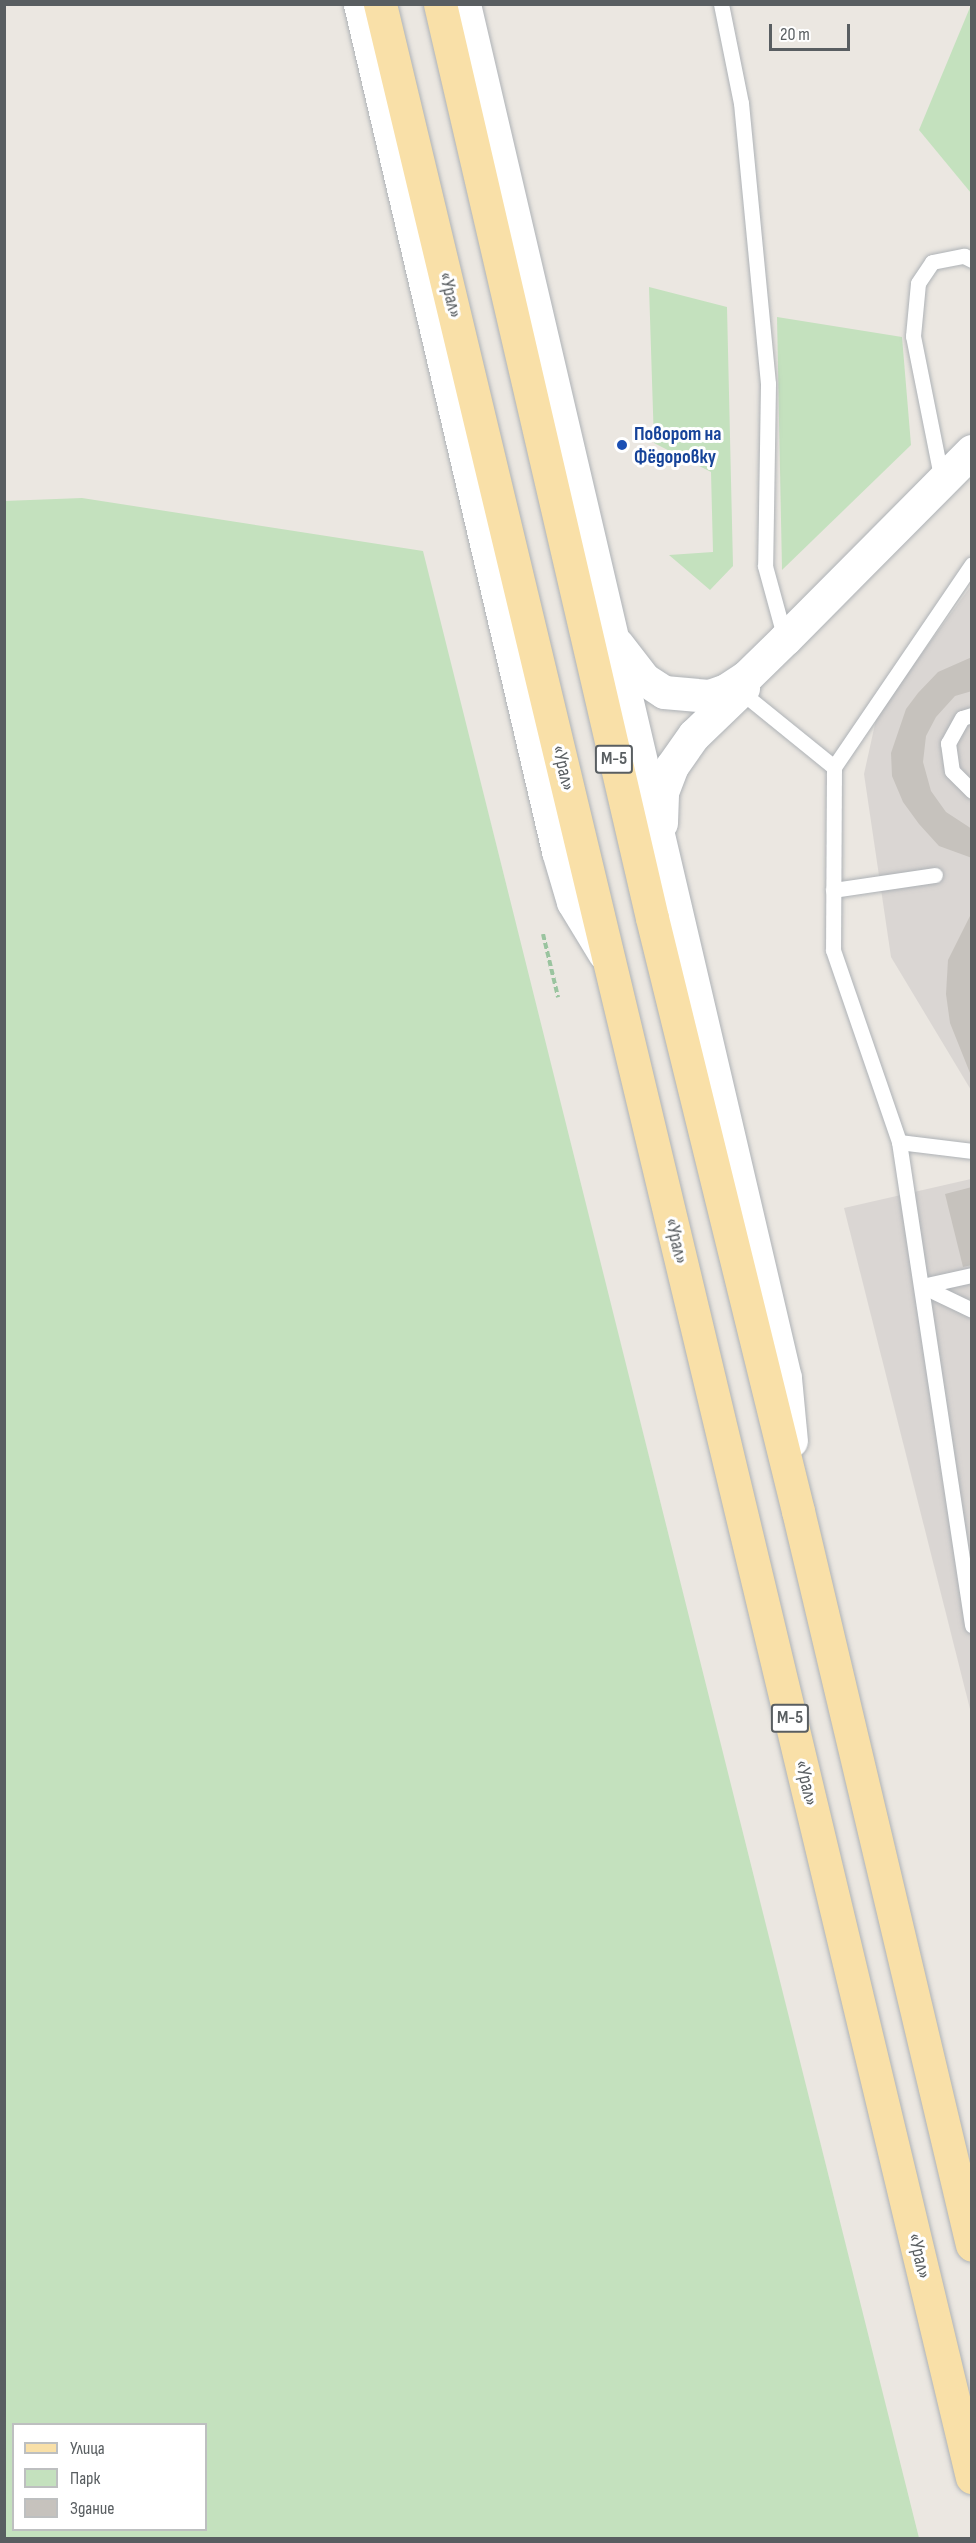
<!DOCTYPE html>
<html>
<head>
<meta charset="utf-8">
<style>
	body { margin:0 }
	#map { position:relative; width:976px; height:2543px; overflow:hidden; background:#ebe7e1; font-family:"Sofia Sans Condensed",sans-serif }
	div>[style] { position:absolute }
	.industrial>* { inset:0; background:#dad6d3 }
	.green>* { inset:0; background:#c4e1be }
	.building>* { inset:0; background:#c6c2bd }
	.path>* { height:4px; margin-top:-2px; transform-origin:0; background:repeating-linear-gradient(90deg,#9ac49f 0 6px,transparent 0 9px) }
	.roads { filter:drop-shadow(0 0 2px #aeb2b6) drop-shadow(0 0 2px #aeb2b6) }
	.lane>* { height:15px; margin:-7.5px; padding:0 7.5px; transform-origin:7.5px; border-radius:7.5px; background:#fff }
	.secondary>* { height:33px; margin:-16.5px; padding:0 16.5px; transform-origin:16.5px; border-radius:16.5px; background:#fff }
	.primary>* { height:33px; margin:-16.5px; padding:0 16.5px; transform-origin:16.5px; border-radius:16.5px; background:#f9e0a8 }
	.dots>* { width:16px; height:16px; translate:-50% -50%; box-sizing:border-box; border:3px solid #fff; border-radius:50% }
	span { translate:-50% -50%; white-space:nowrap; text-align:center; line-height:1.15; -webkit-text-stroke:6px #fff; paint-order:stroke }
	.shield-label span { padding:2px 4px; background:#fff; border:2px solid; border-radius:4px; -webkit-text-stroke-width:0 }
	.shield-label { font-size:18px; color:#595e61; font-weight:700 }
	.street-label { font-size:20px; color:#595e61 }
	.transit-label { font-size:20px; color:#164399; font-weight:700 }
	.left { translate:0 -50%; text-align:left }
	.frame { position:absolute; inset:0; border:6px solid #595e61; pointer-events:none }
	.legend { position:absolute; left:12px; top:2423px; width:195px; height:108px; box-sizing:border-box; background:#fff; border:2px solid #bdbfc0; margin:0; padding:8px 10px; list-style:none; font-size:18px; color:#595e61 }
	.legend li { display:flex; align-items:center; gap:12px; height:30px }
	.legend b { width:30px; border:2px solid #bdbfc0 }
	.scale { position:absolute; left:769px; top:24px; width:81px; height:27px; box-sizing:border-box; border:3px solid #595e61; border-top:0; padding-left:8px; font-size:18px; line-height:21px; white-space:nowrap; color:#595e61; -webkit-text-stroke:4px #fff; paint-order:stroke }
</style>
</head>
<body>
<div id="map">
	<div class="industrial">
		<i style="clip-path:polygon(971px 586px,971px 1090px,891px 957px,864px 774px,877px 715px)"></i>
		<i style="clip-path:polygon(971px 1179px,971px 1713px,844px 1208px)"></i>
	</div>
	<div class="green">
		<i style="clip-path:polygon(971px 5px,972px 193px,971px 193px,919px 130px)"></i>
		<i style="clip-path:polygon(649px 287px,727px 307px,733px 566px,710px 590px,669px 555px,713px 552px,711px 472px,654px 443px)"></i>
		<i style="clip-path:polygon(777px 317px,902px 337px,911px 445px,782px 570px)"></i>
		<i style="clip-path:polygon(evenodd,82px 498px,423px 551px,919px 2538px,5px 2538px,4px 501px,82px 498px,14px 2424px,206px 2424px,206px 2530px,14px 2530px,14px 2424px)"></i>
	</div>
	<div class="building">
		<i style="clip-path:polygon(972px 657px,972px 691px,955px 696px,936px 717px,926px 736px,923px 762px,931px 791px,946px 812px,972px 829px,972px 858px,939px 846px,919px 824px,903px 802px,892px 776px,891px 753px,906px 709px,918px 693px,938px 672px)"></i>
		<i style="clip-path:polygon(972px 912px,972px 1073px,970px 1073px,950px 1023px,946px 994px,948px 960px)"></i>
		<i style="clip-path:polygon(972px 1187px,972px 1265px,963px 1267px,945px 1194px)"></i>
	</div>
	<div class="path">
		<i style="left:543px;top:934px;width:65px;rotate:76.6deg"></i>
	</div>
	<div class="roads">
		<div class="lane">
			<i style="left:721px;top:4px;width:101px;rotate:78.6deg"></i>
			<i style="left:741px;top:103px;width:282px;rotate:84.5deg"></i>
			<i style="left:768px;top:384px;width:182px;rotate:90.9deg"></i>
			<i style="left:765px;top:566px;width:76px;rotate:74.7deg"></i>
			<i style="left:942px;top:481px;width:148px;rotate:-101.3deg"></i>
			<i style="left:913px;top:336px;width:53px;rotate:-84.6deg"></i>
			<i style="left:918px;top:283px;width:25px;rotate:-56deg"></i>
			<i style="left:932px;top:262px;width:33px;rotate:-11deg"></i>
			<i style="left:964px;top:256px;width:9px;rotate:27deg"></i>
			<i style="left:740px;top:691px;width:121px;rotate:39deg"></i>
			<i style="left:834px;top:767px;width:183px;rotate:90.3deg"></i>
			<i style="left:833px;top:950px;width:203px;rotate:71deg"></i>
			<i style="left:899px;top:1142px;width:489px;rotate:81.4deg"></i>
			<i style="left:972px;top:715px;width:10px;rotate:163deg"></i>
			<i style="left:962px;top:718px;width:29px;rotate:119deg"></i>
			<i style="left:948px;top:743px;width:28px;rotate:82deg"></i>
			<i style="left:952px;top:771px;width:28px;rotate:45deg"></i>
			<i style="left:834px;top:767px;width:245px;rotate:-55.8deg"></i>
			<i style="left:833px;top:890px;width:103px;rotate:-8.4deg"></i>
			<i style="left:899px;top:1142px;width:74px;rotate:7deg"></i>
			<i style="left:922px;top:1286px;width:55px;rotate:25.6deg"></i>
			<i style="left:922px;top:1286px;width:51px;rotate:-12.4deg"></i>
		</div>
		<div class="secondary">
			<i style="left:360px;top:4px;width:870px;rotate:76.84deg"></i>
			<i style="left:558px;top:851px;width:53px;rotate:73.6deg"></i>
			<i style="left:573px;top:902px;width:60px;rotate:58.7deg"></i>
			<i style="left:464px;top:4px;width:1411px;rotate:76.85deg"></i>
			<i style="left:785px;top:1378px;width:63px;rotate:84.6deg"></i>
			<i style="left:617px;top:644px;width:44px;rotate:52.4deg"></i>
			<i style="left:644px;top:679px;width:24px;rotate:33deg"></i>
			<i style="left:664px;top:692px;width:45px;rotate:5.1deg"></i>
			<i style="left:709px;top:696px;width:18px;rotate:-19deg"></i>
			<i style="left:726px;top:690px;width:24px;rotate:-33deg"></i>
			<i style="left:746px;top:677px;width:54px;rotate:-44.3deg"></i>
			<i style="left:785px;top:639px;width:265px;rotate:-45.2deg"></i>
			<i style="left:661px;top:823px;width:31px;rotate:-88deg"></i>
			<i style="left:662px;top:792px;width:28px;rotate:-69deg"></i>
			<i style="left:672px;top:766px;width:38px;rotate:-55deg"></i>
			<i style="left:694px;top:735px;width:68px;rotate:-43.8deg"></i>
		</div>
		<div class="primary">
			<i style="left:380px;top:4px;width:2543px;rotate:76.54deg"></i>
			<i style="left:440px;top:4px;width:938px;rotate:76.94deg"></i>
			<i style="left:652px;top:918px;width:611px;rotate:76.17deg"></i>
			<i style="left:798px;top:1511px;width:754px;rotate:76.66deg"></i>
		</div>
	</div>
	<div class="dots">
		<i style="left:622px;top:445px;background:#1a4fb4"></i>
	</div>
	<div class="shield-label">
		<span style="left:614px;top:759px">М-5</span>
		<span style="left:790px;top:1718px">М-5</span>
	</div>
	<div class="street-label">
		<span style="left:450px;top:295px;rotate:77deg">«Урал»</span>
		<span style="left:563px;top:768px;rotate:77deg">«Урал»</span>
		<span style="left:676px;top:1241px;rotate:77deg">«Урал»</span>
		<span style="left:806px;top:1783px;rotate:77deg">«Урал»</span>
		<span style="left:919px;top:2256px;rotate:77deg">«Урал»</span>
	</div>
	<div class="transit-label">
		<span class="left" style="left:634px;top:446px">Поворот на<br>Фёдоровку</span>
	</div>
	<div class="frame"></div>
	<ul class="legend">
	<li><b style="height:8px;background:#f9e0a8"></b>Улица</li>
	<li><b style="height:16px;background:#c4e1be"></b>Парк</li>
	<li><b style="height:16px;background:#c6c2bd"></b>Здание</li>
	</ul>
	<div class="scale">20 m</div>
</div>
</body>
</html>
